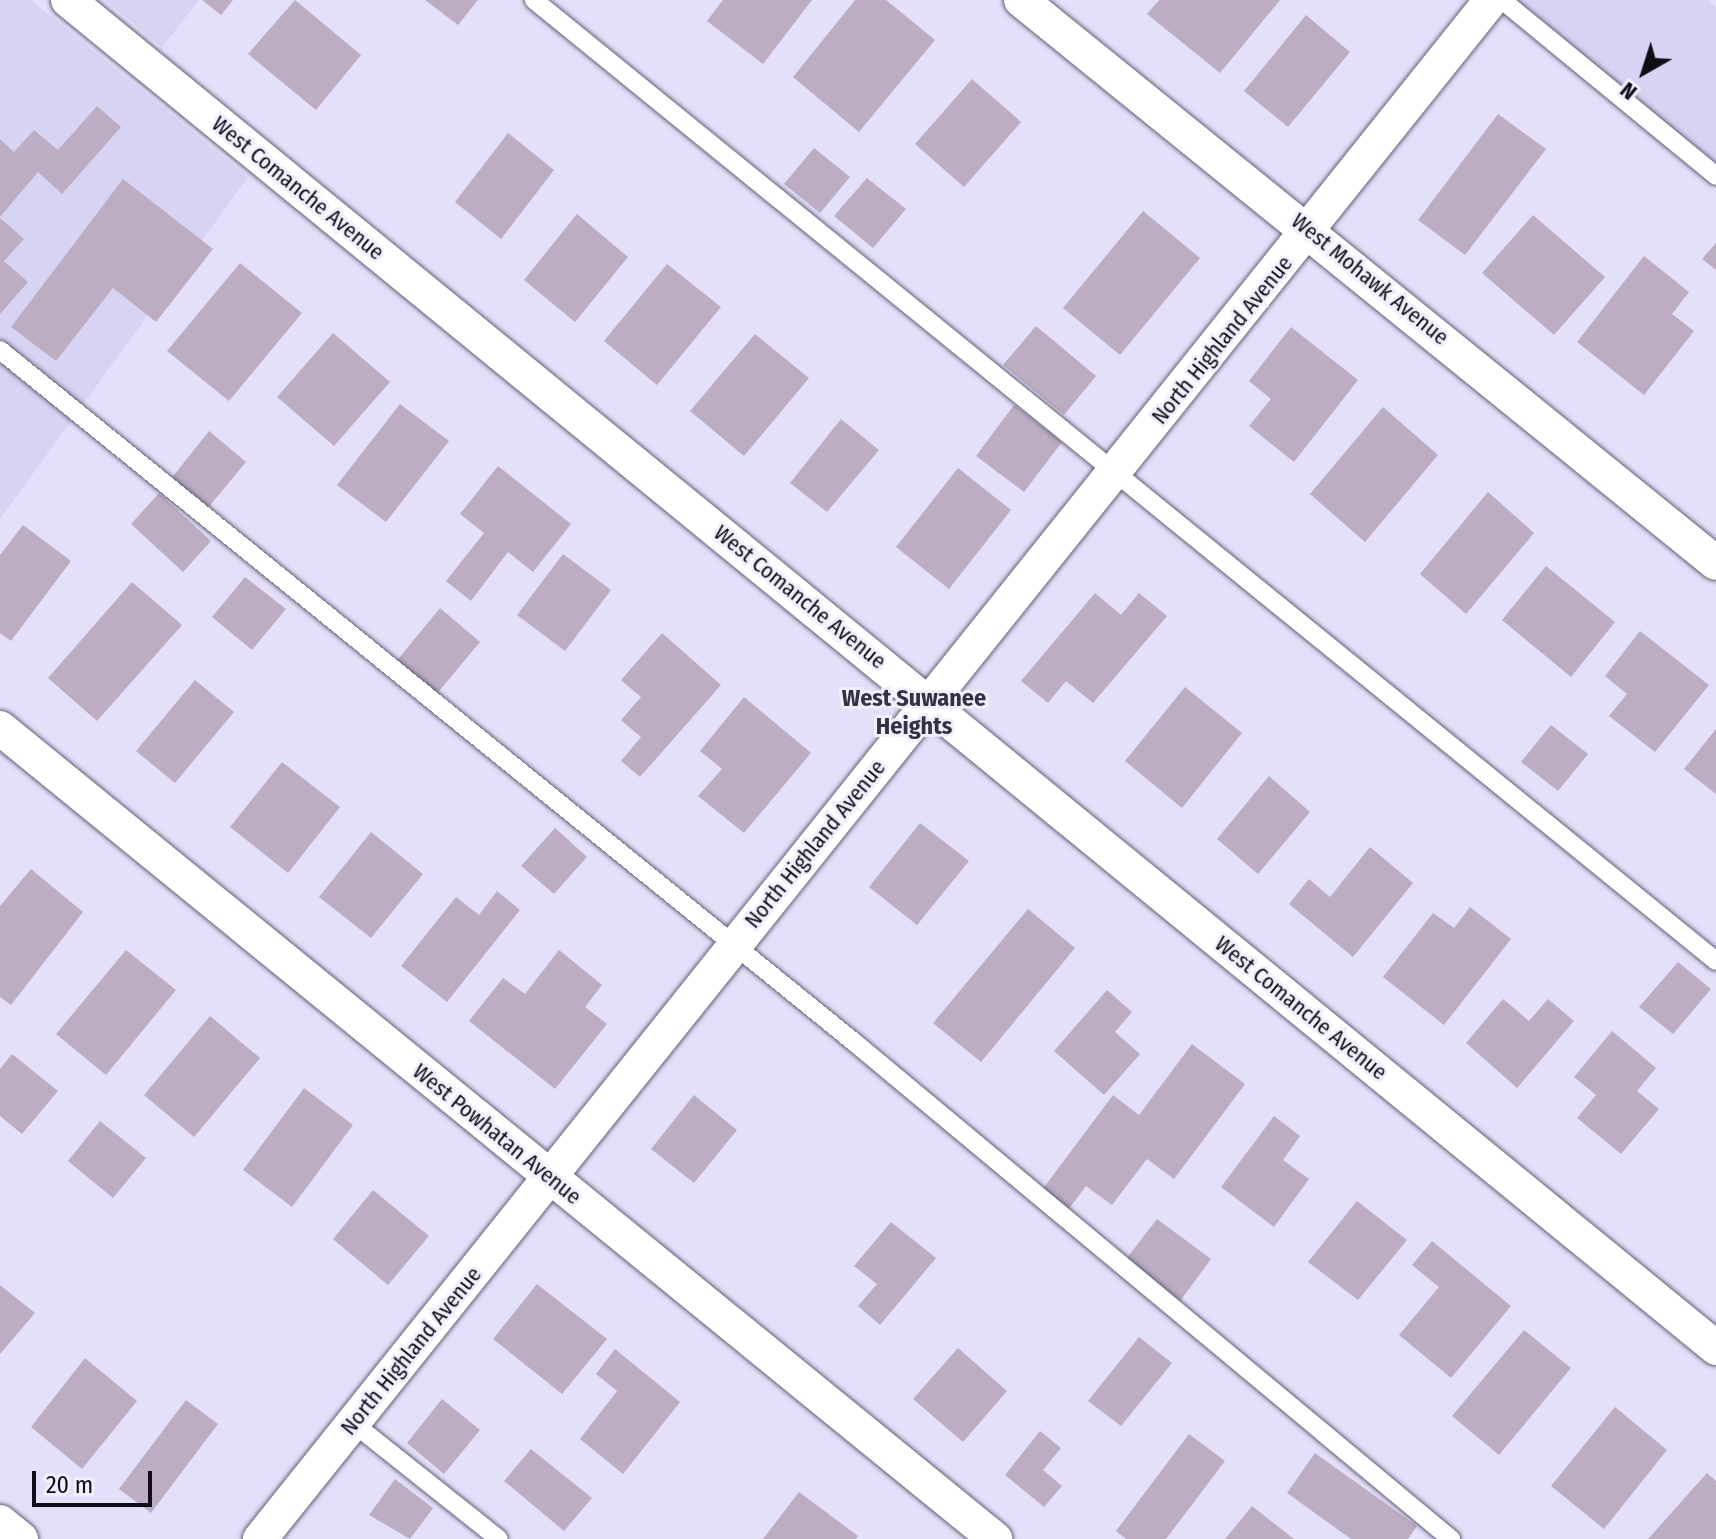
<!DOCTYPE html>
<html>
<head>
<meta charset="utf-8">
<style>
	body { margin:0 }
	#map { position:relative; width:1716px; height:1539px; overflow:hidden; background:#e4e0fa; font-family:"Fira Sans Condensed",sans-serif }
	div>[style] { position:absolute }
	.built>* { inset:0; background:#d7d3f3 }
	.building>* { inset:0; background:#bcadc2 }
	.roads { filter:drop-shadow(0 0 2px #625f75) drop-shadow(0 0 2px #625f75) }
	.service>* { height:18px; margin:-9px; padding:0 9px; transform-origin:9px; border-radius:9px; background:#fff }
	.minor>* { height:34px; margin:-17px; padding:0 17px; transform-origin:17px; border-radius:17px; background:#fff }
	span { translate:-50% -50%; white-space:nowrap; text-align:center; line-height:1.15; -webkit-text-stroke:6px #f1effe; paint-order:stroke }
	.street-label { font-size:22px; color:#0f0e16 }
	.neighbourhood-label { font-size:24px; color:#343144; font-weight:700 }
	.north { position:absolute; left:1604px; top:32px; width:80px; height:80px; -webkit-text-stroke:6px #f1effe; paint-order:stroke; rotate:219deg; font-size:22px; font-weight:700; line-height:32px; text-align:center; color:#0f0e16 }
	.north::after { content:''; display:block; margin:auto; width:28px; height:36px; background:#0f0e16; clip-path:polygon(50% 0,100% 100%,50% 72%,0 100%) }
	.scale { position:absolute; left:32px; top:1471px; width:120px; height:36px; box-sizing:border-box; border:4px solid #0f0e16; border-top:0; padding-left:10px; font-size:24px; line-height:28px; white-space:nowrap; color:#0f0e16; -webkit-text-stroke:6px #f1effe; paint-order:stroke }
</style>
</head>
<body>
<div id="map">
	<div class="built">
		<i style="clip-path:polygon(0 0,31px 0,248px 177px,0 519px)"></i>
		<i style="clip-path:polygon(105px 0,199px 0,162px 47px)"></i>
		<i style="clip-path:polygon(1518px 0,1708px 0,1716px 7px,1716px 186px,1507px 14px)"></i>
	</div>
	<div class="building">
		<i style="clip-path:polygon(202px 0,233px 0,221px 15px)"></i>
		<i style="clip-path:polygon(295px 0,361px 55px,316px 110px,248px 54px)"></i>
		<i style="clip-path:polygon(425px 0,478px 0,458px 25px)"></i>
		<i style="clip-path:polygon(723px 0,812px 0,763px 64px,707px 21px)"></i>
		<i style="clip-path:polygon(855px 0,886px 0,935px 40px,859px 132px,793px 77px)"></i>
		<i style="clip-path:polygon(1159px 0,1280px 0,1220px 73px,1147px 14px)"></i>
		<i style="clip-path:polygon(1306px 15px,1350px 52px,1288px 127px,1244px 91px)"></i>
		<i style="clip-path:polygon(972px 79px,1021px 122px,964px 187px,915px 144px)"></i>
		<i style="clip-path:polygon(97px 106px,121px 127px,62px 194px,38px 172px,0 217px,0 139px,14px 152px,34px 130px,58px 150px)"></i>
		<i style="clip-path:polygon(1498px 114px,1546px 149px,1465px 255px,1418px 220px)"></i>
		<i style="clip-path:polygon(508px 133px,554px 170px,501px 239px,455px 202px)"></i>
		<i style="clip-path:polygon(814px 148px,850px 177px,820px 213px,784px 184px)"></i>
		<i style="clip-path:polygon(867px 178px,906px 209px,873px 248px,834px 216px)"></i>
		<i style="clip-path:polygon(123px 179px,213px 249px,156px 322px,113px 288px,56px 361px,11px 327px)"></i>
		<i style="clip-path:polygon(1143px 211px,1200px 258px,1120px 355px,1063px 308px)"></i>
		<i style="clip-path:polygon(577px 214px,628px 257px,575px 322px,524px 280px)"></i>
		<i style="clip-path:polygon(1533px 215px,1605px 277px,1554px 335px,1482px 273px)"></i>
		<i style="clip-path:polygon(0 218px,24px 239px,4px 261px,28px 282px,0 314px)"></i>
		<i style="clip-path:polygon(1716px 243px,1716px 270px,1702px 259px)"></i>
		<i style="clip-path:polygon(1644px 256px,1689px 292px,1672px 314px,1694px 331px,1644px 395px,1577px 342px)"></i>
		<i style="clip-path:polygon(240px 263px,302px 313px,229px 401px,167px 351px)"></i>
		<i style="clip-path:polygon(667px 264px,721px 307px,657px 385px,604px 341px)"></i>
		<i style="clip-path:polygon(1036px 326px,1096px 376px,1064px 415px,1003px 365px)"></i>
		<i style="clip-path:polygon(1291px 327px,1358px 380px,1294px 462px,1249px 426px,1271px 399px,1249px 381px)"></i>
		<i style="clip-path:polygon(333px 333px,390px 382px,334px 446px,277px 397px)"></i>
		<i style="clip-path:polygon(755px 334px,809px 378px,744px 456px,690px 411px)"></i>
		<i style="clip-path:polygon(400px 404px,449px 441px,386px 522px,337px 485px)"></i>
		<i style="clip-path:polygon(1014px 405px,1062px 442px,1024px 492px,976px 456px)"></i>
		<i style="clip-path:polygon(1383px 407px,1438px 455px,1365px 542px,1310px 494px)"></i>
		<i style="clip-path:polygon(841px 419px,879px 450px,827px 512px,790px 483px)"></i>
		<i style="clip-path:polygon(209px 431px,246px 462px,207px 509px,170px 480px)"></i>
		<i style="clip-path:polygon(498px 466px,571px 524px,533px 572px,508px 552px,471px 601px,446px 581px,484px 533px,460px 514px)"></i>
		<i style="clip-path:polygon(958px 468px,1011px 510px,949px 589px,896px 547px)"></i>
		<i style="clip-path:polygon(1488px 492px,1534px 533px,1466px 614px,1420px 574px)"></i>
		<i style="clip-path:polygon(159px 493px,211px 541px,183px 572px,131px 524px)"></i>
		<i style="clip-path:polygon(23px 525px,71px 561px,11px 641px,0 633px,0 555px)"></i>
		<i style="clip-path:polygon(563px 554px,611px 590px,565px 651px,517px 615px)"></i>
		<i style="clip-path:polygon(1546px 566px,1615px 622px,1571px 677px,1502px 620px)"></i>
		<i style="clip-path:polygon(245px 577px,286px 609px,252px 650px,212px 617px)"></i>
		<i style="clip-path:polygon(132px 582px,182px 625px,97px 721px,48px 678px)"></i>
		<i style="clip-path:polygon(1095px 593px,1121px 615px,1139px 593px,1167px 616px,1093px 703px,1066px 681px,1048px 703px,1021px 681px)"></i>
		<i style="clip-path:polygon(440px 608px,480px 642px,434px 697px,394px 664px)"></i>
		<i style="clip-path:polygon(1640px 631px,1709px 685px,1655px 752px,1609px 716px,1627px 694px,1605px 676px)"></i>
		<i style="clip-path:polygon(662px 633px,721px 685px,640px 777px,621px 761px,641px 737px,621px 720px,641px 697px,621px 680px)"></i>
		<i style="clip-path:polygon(195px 680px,234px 712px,175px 783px,136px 751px)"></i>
		<i style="clip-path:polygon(1185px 687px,1242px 733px,1182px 808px,1125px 761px)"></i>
		<i style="clip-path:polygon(744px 697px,811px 753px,744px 833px,698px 796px,722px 769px,700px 751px)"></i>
		<i style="clip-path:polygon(1551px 725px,1588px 754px,1558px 791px,1521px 762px)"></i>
		<i style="clip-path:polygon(1716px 729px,1716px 794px,1684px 769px)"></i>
		<i style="clip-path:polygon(282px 762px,340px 807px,288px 873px,230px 827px)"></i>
		<i style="clip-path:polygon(1269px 776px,1310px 812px,1258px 874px,1217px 839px)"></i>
		<i style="clip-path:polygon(920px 823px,969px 861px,917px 925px,869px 887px)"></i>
		<i style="clip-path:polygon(555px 828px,587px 857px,554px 894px,521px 866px)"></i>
		<i style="clip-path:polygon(371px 832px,423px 874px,371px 938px,319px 897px)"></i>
		<i style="clip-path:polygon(1370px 847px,1413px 883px,1353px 957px,1289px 904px,1309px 879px,1330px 897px)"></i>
		<i style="clip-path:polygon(31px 869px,83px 912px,11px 1005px,0 997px,0 906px)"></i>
		<i style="clip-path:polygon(497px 891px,520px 910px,447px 1002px,401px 966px,456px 897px,479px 915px)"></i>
		<i style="clip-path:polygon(1470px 907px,1511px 939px,1444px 1025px,1383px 977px,1433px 913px,1454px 928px)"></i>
		<i style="clip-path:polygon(1028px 909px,1075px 948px,981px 1062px,933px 1023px)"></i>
		<i style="clip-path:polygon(126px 950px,176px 990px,106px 1075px,56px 1034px)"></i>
		<i style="clip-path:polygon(559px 950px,602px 985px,585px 1007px,607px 1024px,555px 1089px,469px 1021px,503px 978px,525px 994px)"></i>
		<i style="clip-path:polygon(1678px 962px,1711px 989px,1673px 1034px,1639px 1007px)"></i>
		<i style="clip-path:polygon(1107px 990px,1132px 1012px,1115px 1032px,1140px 1054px,1104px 1095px,1054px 1051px)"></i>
		<i style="clip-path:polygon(1503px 999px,1529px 1021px,1548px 999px,1574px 1021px,1517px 1088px,1466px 1043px)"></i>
		<i style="clip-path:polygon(210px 1016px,260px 1058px,194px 1137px,144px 1095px)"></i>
		<i style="clip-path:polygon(1612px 1031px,1656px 1068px,1637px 1091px,1659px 1109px,1621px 1154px,1577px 1118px,1596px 1095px,1574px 1077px)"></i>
		<i style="clip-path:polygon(1192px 1044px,1245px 1084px,1174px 1179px,1147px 1159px,1112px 1205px,1086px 1186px,1068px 1210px,1042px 1190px,1113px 1095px,1139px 1115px)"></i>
		<i style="clip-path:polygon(12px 1054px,58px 1091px,22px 1134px,0 1116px,0 1069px)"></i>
		<i style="clip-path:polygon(304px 1088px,353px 1125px,292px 1207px,243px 1170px)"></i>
		<i style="clip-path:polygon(694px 1095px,737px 1130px,694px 1183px,651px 1149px)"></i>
		<i style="clip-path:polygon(1274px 1116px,1300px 1136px,1283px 1160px,1309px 1179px,1274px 1227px,1221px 1187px)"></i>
		<i style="clip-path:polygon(100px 1121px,146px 1158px,113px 1198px,68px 1161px)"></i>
		<i style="clip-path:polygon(373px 1190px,429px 1236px,388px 1285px,333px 1239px)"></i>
		<i style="clip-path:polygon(1357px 1201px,1407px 1240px,1358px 1300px,1308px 1262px)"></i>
		<i style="clip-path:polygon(1157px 1219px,1211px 1259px,1178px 1304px,1123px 1263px)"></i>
		<i style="clip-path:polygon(891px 1222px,936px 1258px,880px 1325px,858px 1306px,877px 1284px,854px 1266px)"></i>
		<i style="clip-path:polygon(1432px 1241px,1511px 1306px,1451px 1378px,1399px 1335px,1439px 1287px,1412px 1265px)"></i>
		<i style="clip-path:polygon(537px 1284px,607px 1339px,562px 1394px,493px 1339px)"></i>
		<i style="clip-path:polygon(0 1285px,35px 1313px,0 1354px)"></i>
		<i style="clip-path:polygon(1524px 1330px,1571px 1368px,1499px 1455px,1452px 1416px)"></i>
		<i style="clip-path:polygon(1139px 1337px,1172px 1363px,1121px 1426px,1088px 1401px)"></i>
		<i style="clip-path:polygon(958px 1348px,1007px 1391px,963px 1442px,913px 1399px)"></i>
		<i style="clip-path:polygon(615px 1349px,680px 1402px,623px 1474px,580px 1439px,617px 1391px,596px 1374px)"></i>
		<i style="clip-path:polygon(85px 1358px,137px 1401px,82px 1469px,31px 1427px)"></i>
		<i style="clip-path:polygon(442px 1399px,480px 1430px,444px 1474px,407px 1443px)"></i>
		<i style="clip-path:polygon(186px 1400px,218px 1424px,151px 1513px,119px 1489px)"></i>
		<i style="clip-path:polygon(1615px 1407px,1667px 1450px,1604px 1529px,1551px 1486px)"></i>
		<i style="clip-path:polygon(1040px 1431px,1061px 1448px,1043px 1470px,1062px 1486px,1044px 1507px,1005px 1475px)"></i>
		<i style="clip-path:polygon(1189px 1434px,1225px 1461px,1166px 1539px,1126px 1539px,1116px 1531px)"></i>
		<i style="clip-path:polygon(531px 1449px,592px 1498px,564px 1531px,504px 1481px)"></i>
		<i style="clip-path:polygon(1315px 1453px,1417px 1526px,1408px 1539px,1351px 1539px,1287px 1493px)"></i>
		<i style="clip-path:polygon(1707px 1473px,1716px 1481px,1716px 1539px,1648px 1539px)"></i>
		<i style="clip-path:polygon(395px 1479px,433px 1508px,410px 1539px,369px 1515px)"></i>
		<i style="clip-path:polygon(799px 1492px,858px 1536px,856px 1539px,763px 1539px)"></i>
		<i style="clip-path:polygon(1252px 1506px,1294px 1539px,1225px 1539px)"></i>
	</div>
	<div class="roads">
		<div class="service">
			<i style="left:534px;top:0;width:1523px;rotate:39.11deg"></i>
			<i style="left:1502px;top:0;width:277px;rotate:39.4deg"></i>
			<i style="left:0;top:350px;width:1099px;rotate:39.02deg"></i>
			<i style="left:854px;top:1042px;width:777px;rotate:39.78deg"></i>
			<i style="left:353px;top:1423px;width:186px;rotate:38.5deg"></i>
		</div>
		<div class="minor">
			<i style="left:68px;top:0;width:2129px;rotate:39.28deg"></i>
			<i style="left:1021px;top:0;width:894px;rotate:39.01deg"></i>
			<i style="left:0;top:728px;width:1284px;rotate:39.18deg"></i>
			<i style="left:0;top:1522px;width:27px;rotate:39deg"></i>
			<i style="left:260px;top:1539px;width:1971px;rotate:-51.34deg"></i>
		</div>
	</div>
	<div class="street-label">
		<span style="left:298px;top:188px;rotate:39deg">West Comanche Avenue</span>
		<span style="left:1370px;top:279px;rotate:39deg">West Mohawk Avenue</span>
		<span style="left:1222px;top:340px;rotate:-51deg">North Highland Avenue</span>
		<span style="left:800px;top:597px;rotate:39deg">West Comanche Avenue</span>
		<span style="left:815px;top:844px;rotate:-51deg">North Highland Avenue</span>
		<span style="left:1301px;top:1008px;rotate:39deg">West Comanche Avenue</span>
		<span style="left:497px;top:1134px;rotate:39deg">West Powhatan Avenue</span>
		<span style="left:411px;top:1351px;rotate:-51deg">North Highland Avenue</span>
	</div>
	<div class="neighbourhood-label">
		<span style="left:914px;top:713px">West Suwanee<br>Heights</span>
	</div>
	<div class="north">N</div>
	<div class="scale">20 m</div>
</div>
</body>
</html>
